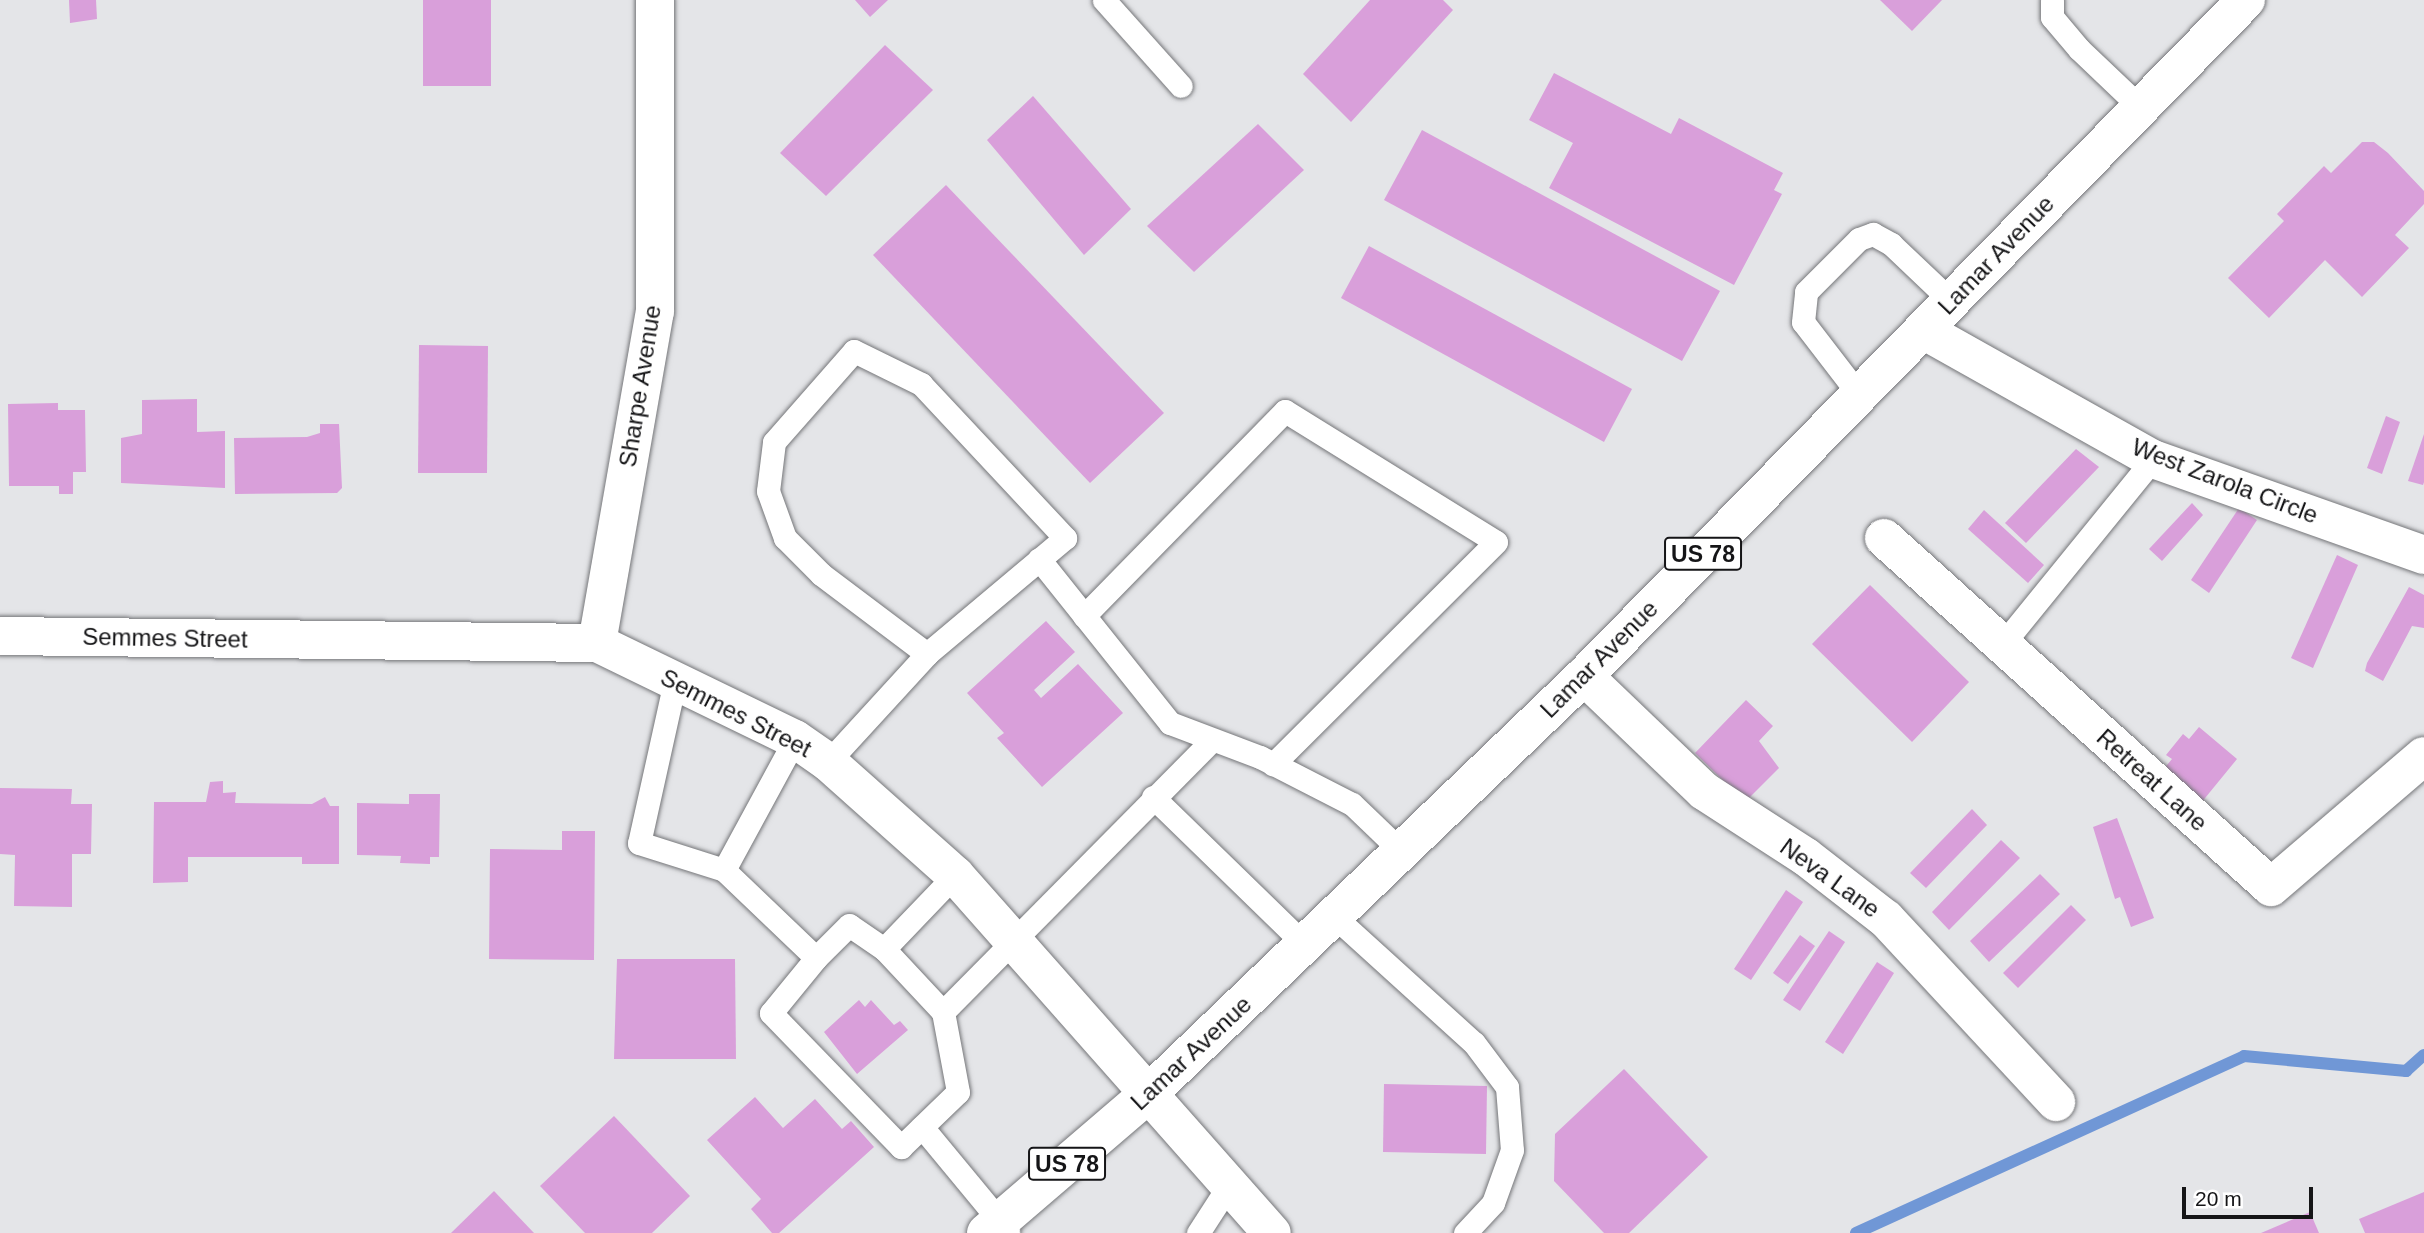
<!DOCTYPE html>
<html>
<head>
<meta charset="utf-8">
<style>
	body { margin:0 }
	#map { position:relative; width:2424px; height:1233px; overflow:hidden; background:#e4e5e8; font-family:Helvetica,sans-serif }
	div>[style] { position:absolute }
	.stream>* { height:12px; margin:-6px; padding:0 6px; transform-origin:6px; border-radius:6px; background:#7097d6 }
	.building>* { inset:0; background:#d99fda }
	.roads { filter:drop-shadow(0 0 2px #757679) drop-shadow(0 0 2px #757679) }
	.lane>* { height:23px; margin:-11.5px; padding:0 11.5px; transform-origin:11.5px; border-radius:11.5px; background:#fff }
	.street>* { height:38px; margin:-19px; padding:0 19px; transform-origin:19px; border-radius:19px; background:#fff }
	.secondary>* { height:38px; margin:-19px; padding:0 19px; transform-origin:19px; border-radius:19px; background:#fff }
	.primary>* { height:38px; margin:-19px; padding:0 19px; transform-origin:19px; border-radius:19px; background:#fff }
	span { translate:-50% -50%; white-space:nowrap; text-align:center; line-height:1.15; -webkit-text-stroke:7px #fff; paint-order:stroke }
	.shield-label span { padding:2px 5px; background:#fff; border:2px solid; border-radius:5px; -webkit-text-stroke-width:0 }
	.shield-label { font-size:23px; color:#151517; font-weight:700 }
	.street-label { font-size:24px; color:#151517 }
	.scale { position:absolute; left:2182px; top:1187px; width:131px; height:32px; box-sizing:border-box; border:4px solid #151517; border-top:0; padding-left:9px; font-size:21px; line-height:24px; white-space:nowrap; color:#151517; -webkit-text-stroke:5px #fff; paint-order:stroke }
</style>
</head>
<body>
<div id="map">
	<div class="stream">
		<i style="left:1856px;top:1233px;width:426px;rotate:-24.5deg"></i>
		<i style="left:2244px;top:1056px;width:163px;rotate:5.3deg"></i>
		<i style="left:2406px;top:1071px;width:24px;rotate:-42deg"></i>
	</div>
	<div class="building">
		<i style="clip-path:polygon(69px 0,96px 0,97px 19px,70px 23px)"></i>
		<i style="clip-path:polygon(423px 0,491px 0,491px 86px,423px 86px)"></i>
		<i style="clip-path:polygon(855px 0,888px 0,870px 17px)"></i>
		<i style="clip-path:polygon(1370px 0,1443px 0,1453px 10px,1351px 122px,1303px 74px)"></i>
		<i style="clip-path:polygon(1880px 0,1942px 0,1912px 31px)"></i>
		<i style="clip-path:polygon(885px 45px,933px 90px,826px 196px,780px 153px)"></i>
		<i style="clip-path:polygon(1554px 73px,1671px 134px,1679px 118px,1783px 173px,1774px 190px,1782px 194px,1734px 285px,1549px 188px,1573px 143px,1529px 120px)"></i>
		<i style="clip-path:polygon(1033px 96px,1131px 209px,1084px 255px,987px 140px)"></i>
		<i style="clip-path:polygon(1258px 124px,1304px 170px,1194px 272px,1147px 226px)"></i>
		<i style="clip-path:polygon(1422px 130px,1720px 291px,1682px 361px,1384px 200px)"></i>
		<i style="clip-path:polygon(2362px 142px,2374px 142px,2388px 153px,2424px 191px,2424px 204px,2395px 235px,2409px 248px,2362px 297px,2325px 260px,2269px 318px,2228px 278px,2284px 221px,2277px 214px,2324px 166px,2331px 173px)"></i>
		<i style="clip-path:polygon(946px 185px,1164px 413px,1090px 483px,873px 255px)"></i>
		<i style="clip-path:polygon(1369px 246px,1632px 389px,1604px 442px,1341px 298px)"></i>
		<i style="clip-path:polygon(419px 345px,488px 346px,487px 473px,418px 473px)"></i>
		<i style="clip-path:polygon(197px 399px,197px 432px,225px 431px,225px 488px,121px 483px,121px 438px,142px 434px,142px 400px)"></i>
		<i style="clip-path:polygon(58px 403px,58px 410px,85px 410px,86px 472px,73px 472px,73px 494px,59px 494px,59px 486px,9px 486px,8px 404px)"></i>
		<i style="clip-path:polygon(2386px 416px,2400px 422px,2382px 474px,2367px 468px)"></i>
		<i style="clip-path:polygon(320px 424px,339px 424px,342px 488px,337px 493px,235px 494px,234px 438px,307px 437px,320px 433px)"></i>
		<i style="clip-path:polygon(2424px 434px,2424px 482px,2423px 485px,2408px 481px)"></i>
		<i style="clip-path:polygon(2076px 449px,2099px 467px,2026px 543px,2005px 523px)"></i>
		<i style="clip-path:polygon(2192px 503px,2203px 515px,2162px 561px,2149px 549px)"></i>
		<i style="clip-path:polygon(2239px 508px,2257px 520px,2209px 593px,2191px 580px)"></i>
		<i style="clip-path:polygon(1984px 510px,2044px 565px,2028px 583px,1968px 529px)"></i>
		<i style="clip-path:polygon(2337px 555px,2358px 565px,2313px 668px,2291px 658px)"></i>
		<i style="clip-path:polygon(1870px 585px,1969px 682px,1912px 742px,1812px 644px)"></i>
		<i style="clip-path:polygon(2409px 587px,2424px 595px,2424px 628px,2412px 626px,2383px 681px,2365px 671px,2367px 663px)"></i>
		<i style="clip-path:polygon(1046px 621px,1075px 652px,1034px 690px,1041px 698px,1078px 664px,1123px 713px,1042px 787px,997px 738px,1004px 733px,967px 693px)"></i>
		<i style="clip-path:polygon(1746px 700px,1773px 726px,1759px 741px,1779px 768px,1745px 802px,1695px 753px)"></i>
		<i style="clip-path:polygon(2199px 727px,2237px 759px,2201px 803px,2162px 771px,2172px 759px,2166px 755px,2183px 734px,2189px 739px)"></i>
		<i style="clip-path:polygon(223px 781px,223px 793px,236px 792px,235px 803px,312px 804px,325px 797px,330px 806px,339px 806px,339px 864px,302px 864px,302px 857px,188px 857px,188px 882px,153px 883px,154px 802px,206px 802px,210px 782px)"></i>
		<i style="clip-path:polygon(0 788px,72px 789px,71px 804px,92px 804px,91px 854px,72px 854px,72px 907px,14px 906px,15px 855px,0 854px)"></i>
		<i style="clip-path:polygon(409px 794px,440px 794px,439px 857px,430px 857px,430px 864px,400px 863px,401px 856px,357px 855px,357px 803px,409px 804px)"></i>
		<i style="clip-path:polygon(1972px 809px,1987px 825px,1926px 888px,1910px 873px)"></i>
		<i style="clip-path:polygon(2117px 818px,2154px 918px,2131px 927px,2120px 897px,2115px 899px,2093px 827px)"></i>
		<i style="clip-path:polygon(562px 831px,595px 831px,594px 960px,489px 959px,490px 849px,562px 850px)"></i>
		<i style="clip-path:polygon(2001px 840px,2020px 858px,1949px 930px,1932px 912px)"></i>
		<i style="clip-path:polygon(2040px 874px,2060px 894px,1989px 962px,1970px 941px)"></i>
		<i style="clip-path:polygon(1786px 890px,1803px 902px,1751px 980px,1734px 969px)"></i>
		<i style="clip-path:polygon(2071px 905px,2086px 920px,2018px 988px,2003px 973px)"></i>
		<i style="clip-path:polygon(1829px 931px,1845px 942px,1800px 1011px,1783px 1000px)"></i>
		<i style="clip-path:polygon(1800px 935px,1815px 946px,1788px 984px,1773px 973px)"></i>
		<i style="clip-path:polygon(617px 959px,735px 959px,736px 1059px,614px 1059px)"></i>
		<i style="clip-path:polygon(1877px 962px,1894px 973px,1843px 1054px,1825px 1042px)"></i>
		<i style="clip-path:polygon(859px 1000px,865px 1007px,871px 1000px,894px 1025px,900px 1021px,908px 1030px,857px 1074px,824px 1032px)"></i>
		<i style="clip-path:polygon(1624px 1069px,1708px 1157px,1629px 1233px,1604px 1233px,1554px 1181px,1555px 1134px)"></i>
		<i style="clip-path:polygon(1384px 1084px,1487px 1086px,1486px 1154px,1383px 1152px)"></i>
		<i style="clip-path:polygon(755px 1097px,783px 1128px,815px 1099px,842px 1129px,851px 1121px,874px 1147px,779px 1233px,772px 1233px,751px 1209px,761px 1199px,707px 1140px)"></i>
		<i style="clip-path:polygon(614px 1116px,690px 1196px,652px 1233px,585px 1233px,540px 1186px)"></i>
		<i style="clip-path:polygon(494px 1191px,534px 1233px,451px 1233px)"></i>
		<i style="clip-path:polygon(2424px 1192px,2424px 1233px,2365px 1233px,2359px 1219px)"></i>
		<i style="clip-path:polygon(2310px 1212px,2319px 1233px,2261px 1233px)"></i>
	</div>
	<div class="roads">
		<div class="lane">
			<i style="left:1104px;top:0;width:115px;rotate:48.2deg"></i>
			<i style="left:2052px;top:0;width:17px;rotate:90deg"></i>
			<i style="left:2052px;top:17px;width:42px;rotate:49.8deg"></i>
			<i style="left:2079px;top:49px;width:84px;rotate:43.6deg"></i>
			<i style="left:1860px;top:396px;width:93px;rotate:-127.6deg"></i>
			<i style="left:1803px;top:322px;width:30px;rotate:-84deg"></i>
			<i style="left:1806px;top:292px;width:75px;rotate:-45deg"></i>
			<i style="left:1859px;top:239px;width:15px;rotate:-20deg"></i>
			<i style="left:1873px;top:234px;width:21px;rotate:29deg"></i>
			<i style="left:1891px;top:244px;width:83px;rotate:43.5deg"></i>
			<i style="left:1039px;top:559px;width:210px;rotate:51.4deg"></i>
			<i style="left:1170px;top:723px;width:96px;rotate:20.7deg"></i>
			<i style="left:1260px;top:757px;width:103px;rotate:27.1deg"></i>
			<i style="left:1352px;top:804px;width:69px;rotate:43.8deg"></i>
			<i style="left:1084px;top:616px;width:287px;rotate:-45.6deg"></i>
			<i style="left:1285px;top:411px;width:248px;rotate:31.8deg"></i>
			<i style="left:1496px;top:542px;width:315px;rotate:135.1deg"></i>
			<i style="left:2002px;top:645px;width:240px;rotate:-50.9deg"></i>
			<i style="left:675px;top:681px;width:166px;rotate:102.5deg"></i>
			<i style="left:639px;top:843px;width:89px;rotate:17.6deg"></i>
			<i style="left:724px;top:870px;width:149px;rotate:-61.5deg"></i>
			<i style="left:828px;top:762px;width:147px;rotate:-47.5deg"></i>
			<i style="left:927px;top:654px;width:133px;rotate:-143deg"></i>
			<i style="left:821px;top:574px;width:51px;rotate:-135deg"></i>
			<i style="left:785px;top:538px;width:50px;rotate:-109.9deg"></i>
			<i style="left:768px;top:491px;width:49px;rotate:-83deg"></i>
			<i style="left:774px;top:442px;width:121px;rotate:-48.7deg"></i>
			<i style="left:854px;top:351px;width:75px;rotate:26.2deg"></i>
			<i style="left:921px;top:384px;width:211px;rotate:46.9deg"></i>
			<i style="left:1065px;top:538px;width:180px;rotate:140deg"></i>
			<i style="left:1153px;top:797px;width:214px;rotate:44.2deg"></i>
			<i style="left:724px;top:870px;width:127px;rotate:43.7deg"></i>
			<i style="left:816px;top:958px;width:71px;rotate:129.3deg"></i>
			<i style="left:771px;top:1013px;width:187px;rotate:45.9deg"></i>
			<i style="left:901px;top:1147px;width:79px;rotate:-44deg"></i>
			<i style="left:958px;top:1092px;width:81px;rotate:-100.6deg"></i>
			<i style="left:943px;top:1012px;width:86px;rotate:-133.1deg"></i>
			<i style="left:884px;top:949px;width:42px;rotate:-145.6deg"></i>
			<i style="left:849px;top:925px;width:47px;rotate:135deg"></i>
			<i style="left:1336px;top:918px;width:186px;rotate:42.2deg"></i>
			<i style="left:1474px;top:1043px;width:55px;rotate:53.1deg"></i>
			<i style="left:1507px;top:1087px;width:63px;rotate:85.5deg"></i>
			<i style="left:1512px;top:1150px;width:56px;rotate:109.7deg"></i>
			<i style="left:1493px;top:1203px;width:41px;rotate:133deg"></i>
			<i style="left:884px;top:949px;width:103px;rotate:-46.2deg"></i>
			<i style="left:943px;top:1012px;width:381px;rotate:-45.3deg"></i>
			<i style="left:922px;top:1127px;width:135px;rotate:50.4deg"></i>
			<i style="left:1198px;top:1233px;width:57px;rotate:-57.1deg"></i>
		</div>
		<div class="street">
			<i style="left:1923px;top:330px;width:264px;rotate:29.3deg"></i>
			<i style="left:2153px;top:459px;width:288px;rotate:19.5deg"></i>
			<i style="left:1884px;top:538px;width:521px;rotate:42.04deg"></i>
			<i style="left:2271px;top:887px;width:201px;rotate:-40.6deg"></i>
			<i style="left:1584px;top:676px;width:166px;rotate:43.8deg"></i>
			<i style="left:1704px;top:791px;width:121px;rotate:32.9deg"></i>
			<i style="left:1806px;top:857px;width:101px;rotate:37.8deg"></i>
			<i style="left:1886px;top:919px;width:250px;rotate:47.1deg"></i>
		</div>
		<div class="secondary">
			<i style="left:0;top:636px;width:597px;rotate:0.67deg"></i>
			<i style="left:597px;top:643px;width:220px;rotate:25.9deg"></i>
			<i style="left:795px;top:739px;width:40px;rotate:34.9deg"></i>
			<i style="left:828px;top:762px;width:170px;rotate:41.7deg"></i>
			<i style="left:955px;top:875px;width:478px;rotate:48.5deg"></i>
			<i style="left:597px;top:643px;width:336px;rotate:-80.1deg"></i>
			<i style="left:655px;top:312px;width:312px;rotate:-90deg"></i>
		</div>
		<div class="primary">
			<i style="left:986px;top:1233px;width:212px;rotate:-40.6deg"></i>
			<i style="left:1147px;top:1095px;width:605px;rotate:-43.8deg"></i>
			<i style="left:1584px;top:676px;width:946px;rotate:-45.6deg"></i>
		</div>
	</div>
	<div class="shield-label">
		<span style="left:1703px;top:554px">US 78</span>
		<span style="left:1067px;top:1164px">US 78</span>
	</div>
	<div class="street-label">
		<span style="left:1996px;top:255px;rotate:-46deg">Lamar Avenue</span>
		<span style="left:640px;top:386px;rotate:-81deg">Sharpe Avenue</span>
		<span style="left:2225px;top:481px;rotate:21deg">West Zarola Circle</span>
		<span style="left:165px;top:638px;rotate:1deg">Semmes Street</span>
		<span style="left:1599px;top:659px;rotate:-45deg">Lamar Avenue</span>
		<span style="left:736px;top:713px;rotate:27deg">Semmes Street</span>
		<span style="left:2152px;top:780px;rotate:42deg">Retreat Lane</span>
		<span style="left:1830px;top:878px;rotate:36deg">Neva Lane</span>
		<span style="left:1191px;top:1053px;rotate:-43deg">Lamar Avenue</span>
	</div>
	<div class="scale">20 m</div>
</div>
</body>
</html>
